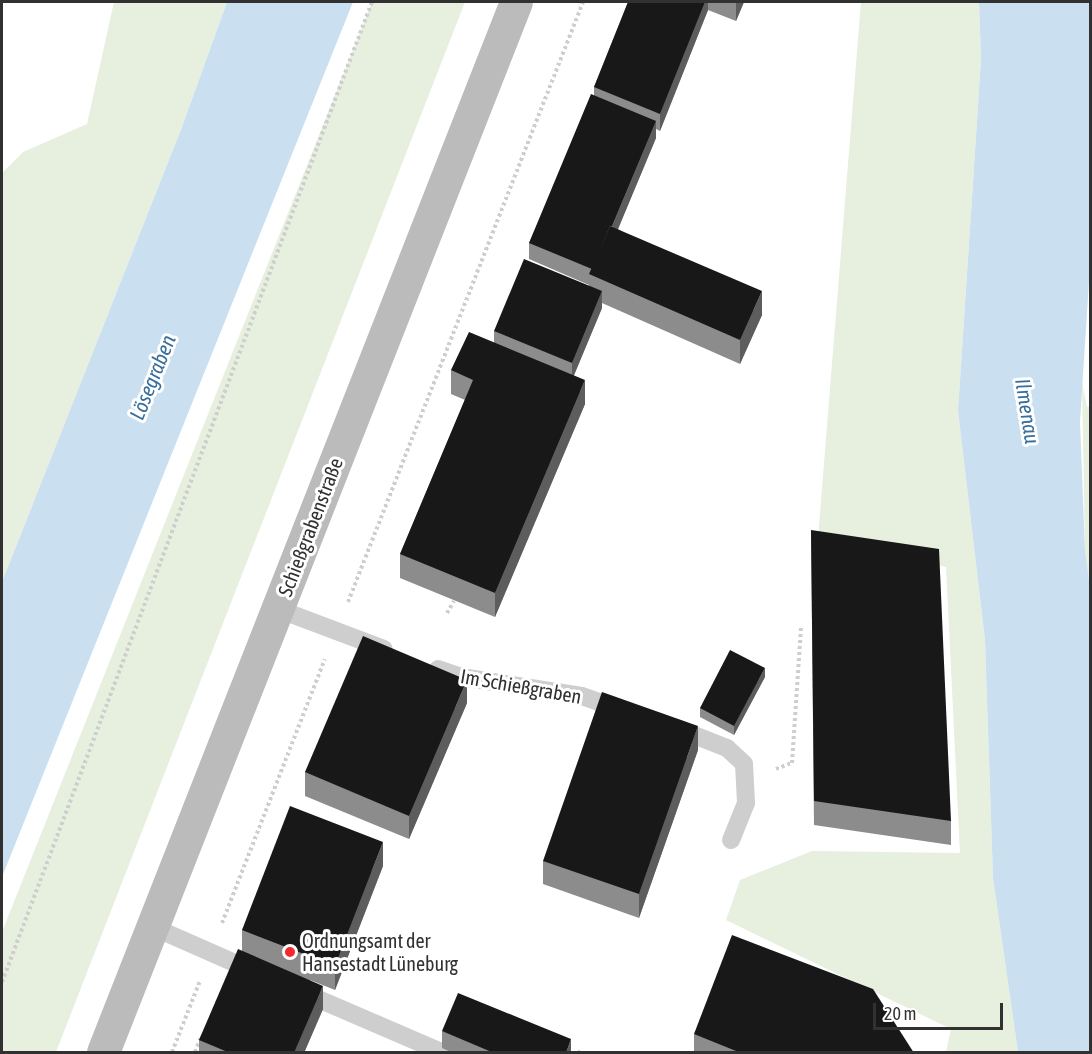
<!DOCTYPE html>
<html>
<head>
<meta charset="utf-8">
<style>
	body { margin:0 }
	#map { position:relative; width:1092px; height:1054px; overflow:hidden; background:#fff; font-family:"Asap Condensed",sans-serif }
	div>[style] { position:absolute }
	.green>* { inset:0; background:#e7efdf }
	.water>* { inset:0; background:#cadff0 }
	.path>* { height:4px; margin-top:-2px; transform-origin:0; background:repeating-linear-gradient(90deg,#cecece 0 3px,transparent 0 6px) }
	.lane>* { height:18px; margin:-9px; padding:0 9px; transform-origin:9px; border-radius:9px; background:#cecece }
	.secondary>* { height:33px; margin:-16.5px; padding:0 16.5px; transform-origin:16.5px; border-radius:16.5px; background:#bbb }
	.wall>* { inset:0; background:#8c8c8c }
	.shaded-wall>* { inset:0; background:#5d5d5d }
	.building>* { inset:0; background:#181818 }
	.dots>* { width:16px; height:16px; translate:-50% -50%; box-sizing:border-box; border:3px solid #fff; border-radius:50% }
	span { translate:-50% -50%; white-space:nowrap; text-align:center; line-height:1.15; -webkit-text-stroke:6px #fff; paint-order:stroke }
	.street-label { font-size:20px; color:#313131 }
	.poi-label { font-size:20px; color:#313131 }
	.left { translate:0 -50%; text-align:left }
	.water-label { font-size:21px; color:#386f9b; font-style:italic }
	.frame { position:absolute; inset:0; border:3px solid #313131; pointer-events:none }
	.scale { position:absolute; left:873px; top:1003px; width:130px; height:27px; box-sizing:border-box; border:3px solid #313131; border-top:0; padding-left:8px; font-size:18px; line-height:21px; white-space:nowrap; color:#313131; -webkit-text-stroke:4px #fff; paint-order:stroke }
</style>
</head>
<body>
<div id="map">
	<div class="green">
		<i style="clip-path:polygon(114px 2px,227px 2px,182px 127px,2px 582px,2px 173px,23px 152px,87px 124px)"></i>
		<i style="clip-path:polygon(372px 2px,465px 2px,56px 1052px,2px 1052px,2px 932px)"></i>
		<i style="clip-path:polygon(861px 2px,979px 2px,981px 60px,958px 411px,985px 640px,993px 878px,1018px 1052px,946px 1052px,951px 1029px,726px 920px,740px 880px,812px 851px,960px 853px,946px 567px,818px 538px)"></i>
		<i style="clip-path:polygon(1082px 383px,1087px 407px,1090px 407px,1090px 587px,1085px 550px)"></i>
	</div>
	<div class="water">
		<i style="clip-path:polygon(227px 2px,353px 2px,2px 877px,2px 582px,182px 127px)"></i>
		<i style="clip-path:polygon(979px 2px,1090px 2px,1090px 266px,1080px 422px,1085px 550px,1090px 587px,1090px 1052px,1018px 1052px,993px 878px,985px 640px,958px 411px,981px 60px)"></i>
	</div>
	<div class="path">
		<i style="left:348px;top:602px;width:644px;rotate:-68.61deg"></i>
		<i style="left:447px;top:613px;width:14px;rotate:-60deg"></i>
		<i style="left:776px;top:769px;width:17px;rotate:-21deg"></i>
		<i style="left:792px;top:763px;width:137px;rotate:-86.2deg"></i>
		<i style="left:222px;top:923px;width:283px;rotate:-68.7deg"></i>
		<i style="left:2px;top:982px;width:1048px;rotate:-69.32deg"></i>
		<i style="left:172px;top:1052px;width:76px;rotate:-68.5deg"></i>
		<i style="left:195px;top:1052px;width:16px;rotate:-68deg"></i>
		<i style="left:578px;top:1052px;width:2px"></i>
	</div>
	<div class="lane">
		<i style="left:278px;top:609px;width:113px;rotate:20.7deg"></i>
		<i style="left:438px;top:669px;width:24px;rotate:19deg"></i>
		<i style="left:461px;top:677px;width:122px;rotate:8.9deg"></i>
		<i style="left:582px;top:696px;width:41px;rotate:19.7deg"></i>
		<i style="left:676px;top:728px;width:55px;rotate:21.4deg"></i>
		<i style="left:727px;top:748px;width:23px;rotate:43deg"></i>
		<i style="left:744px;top:764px;width:39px;rotate:87deg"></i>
		<i style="left:746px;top:803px;width:40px;rotate:112deg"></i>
		<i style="left:153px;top:927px;width:111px;rotate:23.8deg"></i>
		<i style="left:302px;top:992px;width:151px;rotate:23.3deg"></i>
	</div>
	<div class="secondary">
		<i style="left:103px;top:1052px;width:1128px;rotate:-68.53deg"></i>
	</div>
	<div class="wall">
		<i style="clip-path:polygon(628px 2px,744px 2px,736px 21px,708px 10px,660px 131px,656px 129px,656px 138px,618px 229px,762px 315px,740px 364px,602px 303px,602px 308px,574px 375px,585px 404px,495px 617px,400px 578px,400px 554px,465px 400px,451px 394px,451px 370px,494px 343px,494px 331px,589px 286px,589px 285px,529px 259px,529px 243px,594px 95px,594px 87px)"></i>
		<i style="clip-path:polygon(811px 530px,951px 821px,951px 845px,814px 825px)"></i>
		<i style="clip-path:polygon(765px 677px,734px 735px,700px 717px,700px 708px)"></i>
		<i style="clip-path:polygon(467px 703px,409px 839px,305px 796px,305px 772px)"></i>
		<i style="clip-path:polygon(698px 750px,639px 918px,543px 884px,543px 861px)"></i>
		<i style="clip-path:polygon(383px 866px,335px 990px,310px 980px,323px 1009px,304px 1053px,199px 1053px,199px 1040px,242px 951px,242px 930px)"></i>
		<i style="clip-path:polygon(442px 1031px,571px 1053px,453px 1053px,442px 1048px)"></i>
		<i style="clip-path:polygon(694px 1034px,914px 1053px,694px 1053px)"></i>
	</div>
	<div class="shaded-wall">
		<i style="clip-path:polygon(705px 2px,708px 2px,708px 10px,660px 131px,660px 114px)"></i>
		<i style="clip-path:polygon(736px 2px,744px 2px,736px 21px)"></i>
		<i style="clip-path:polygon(656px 121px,656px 138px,598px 277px,594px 270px)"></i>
		<i style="clip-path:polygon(602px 291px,602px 308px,572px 380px,572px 363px)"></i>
		<i style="clip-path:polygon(762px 291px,762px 315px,740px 364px,740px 340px)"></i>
		<i style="clip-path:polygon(585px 380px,585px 404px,495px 617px,495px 593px)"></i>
		<i style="clip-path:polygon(765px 668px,765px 677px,734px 735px,734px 726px)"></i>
		<i style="clip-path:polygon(467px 680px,467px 703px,409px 839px,409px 816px)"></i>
		<i style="clip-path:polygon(698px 726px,698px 750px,639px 918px,639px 894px)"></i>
		<i style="clip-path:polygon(383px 842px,383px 866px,335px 990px,335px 966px)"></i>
		<i style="clip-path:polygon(323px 986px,323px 1009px,304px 1053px,294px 1053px)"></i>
		<i style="clip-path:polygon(571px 1039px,571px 1053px,566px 1053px)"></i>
	</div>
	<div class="building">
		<i style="clip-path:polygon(628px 2px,705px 2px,660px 114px,594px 87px)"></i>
		<i style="clip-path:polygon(591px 94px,656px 121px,612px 226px,610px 226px,592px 269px,529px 243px)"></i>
		<i style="clip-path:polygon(610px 226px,762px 291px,740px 340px,589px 274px)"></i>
		<i style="clip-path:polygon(524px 259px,602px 291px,572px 363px,494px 331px)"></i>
		<i style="clip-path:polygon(469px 332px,585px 380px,495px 593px,400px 554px,473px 380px,451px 370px)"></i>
		<i style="clip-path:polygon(811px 530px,939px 549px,951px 821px,814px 801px)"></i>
		<i style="clip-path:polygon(363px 636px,467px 680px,409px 816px,305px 772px)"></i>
		<i style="clip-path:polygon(730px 650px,765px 668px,734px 726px,700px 708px)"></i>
		<i style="clip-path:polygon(602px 692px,698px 726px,639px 894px,543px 861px)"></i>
		<i style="clip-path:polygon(290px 806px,383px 842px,335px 966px,242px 930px)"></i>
		<i style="clip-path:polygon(732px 935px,873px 989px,914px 1053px,741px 1053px,694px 1034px)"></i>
		<i style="clip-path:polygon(238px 949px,323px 986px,294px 1053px,230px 1053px,199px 1040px)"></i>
		<i style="clip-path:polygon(458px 993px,571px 1039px,566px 1053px,494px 1053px,442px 1031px)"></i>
	</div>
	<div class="dots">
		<i style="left:290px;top:952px;background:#f3292e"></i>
	</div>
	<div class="street-label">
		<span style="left:310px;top:527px;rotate:-69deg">Schießgrabenstraße</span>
		<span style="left:521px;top:686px;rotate:10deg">Im Schießgraben</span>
	</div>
	<div class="poi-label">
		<span class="left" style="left:302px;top:952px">Ordnungsamt der<br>Hansestadt Lüneburg</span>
	</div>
	<div class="water-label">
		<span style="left:152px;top:377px;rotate:-68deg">Lösegraben</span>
		<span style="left:1028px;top:411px;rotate:81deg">Ilmenau</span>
	</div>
	<div class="frame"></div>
	<div class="scale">20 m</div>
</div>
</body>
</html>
